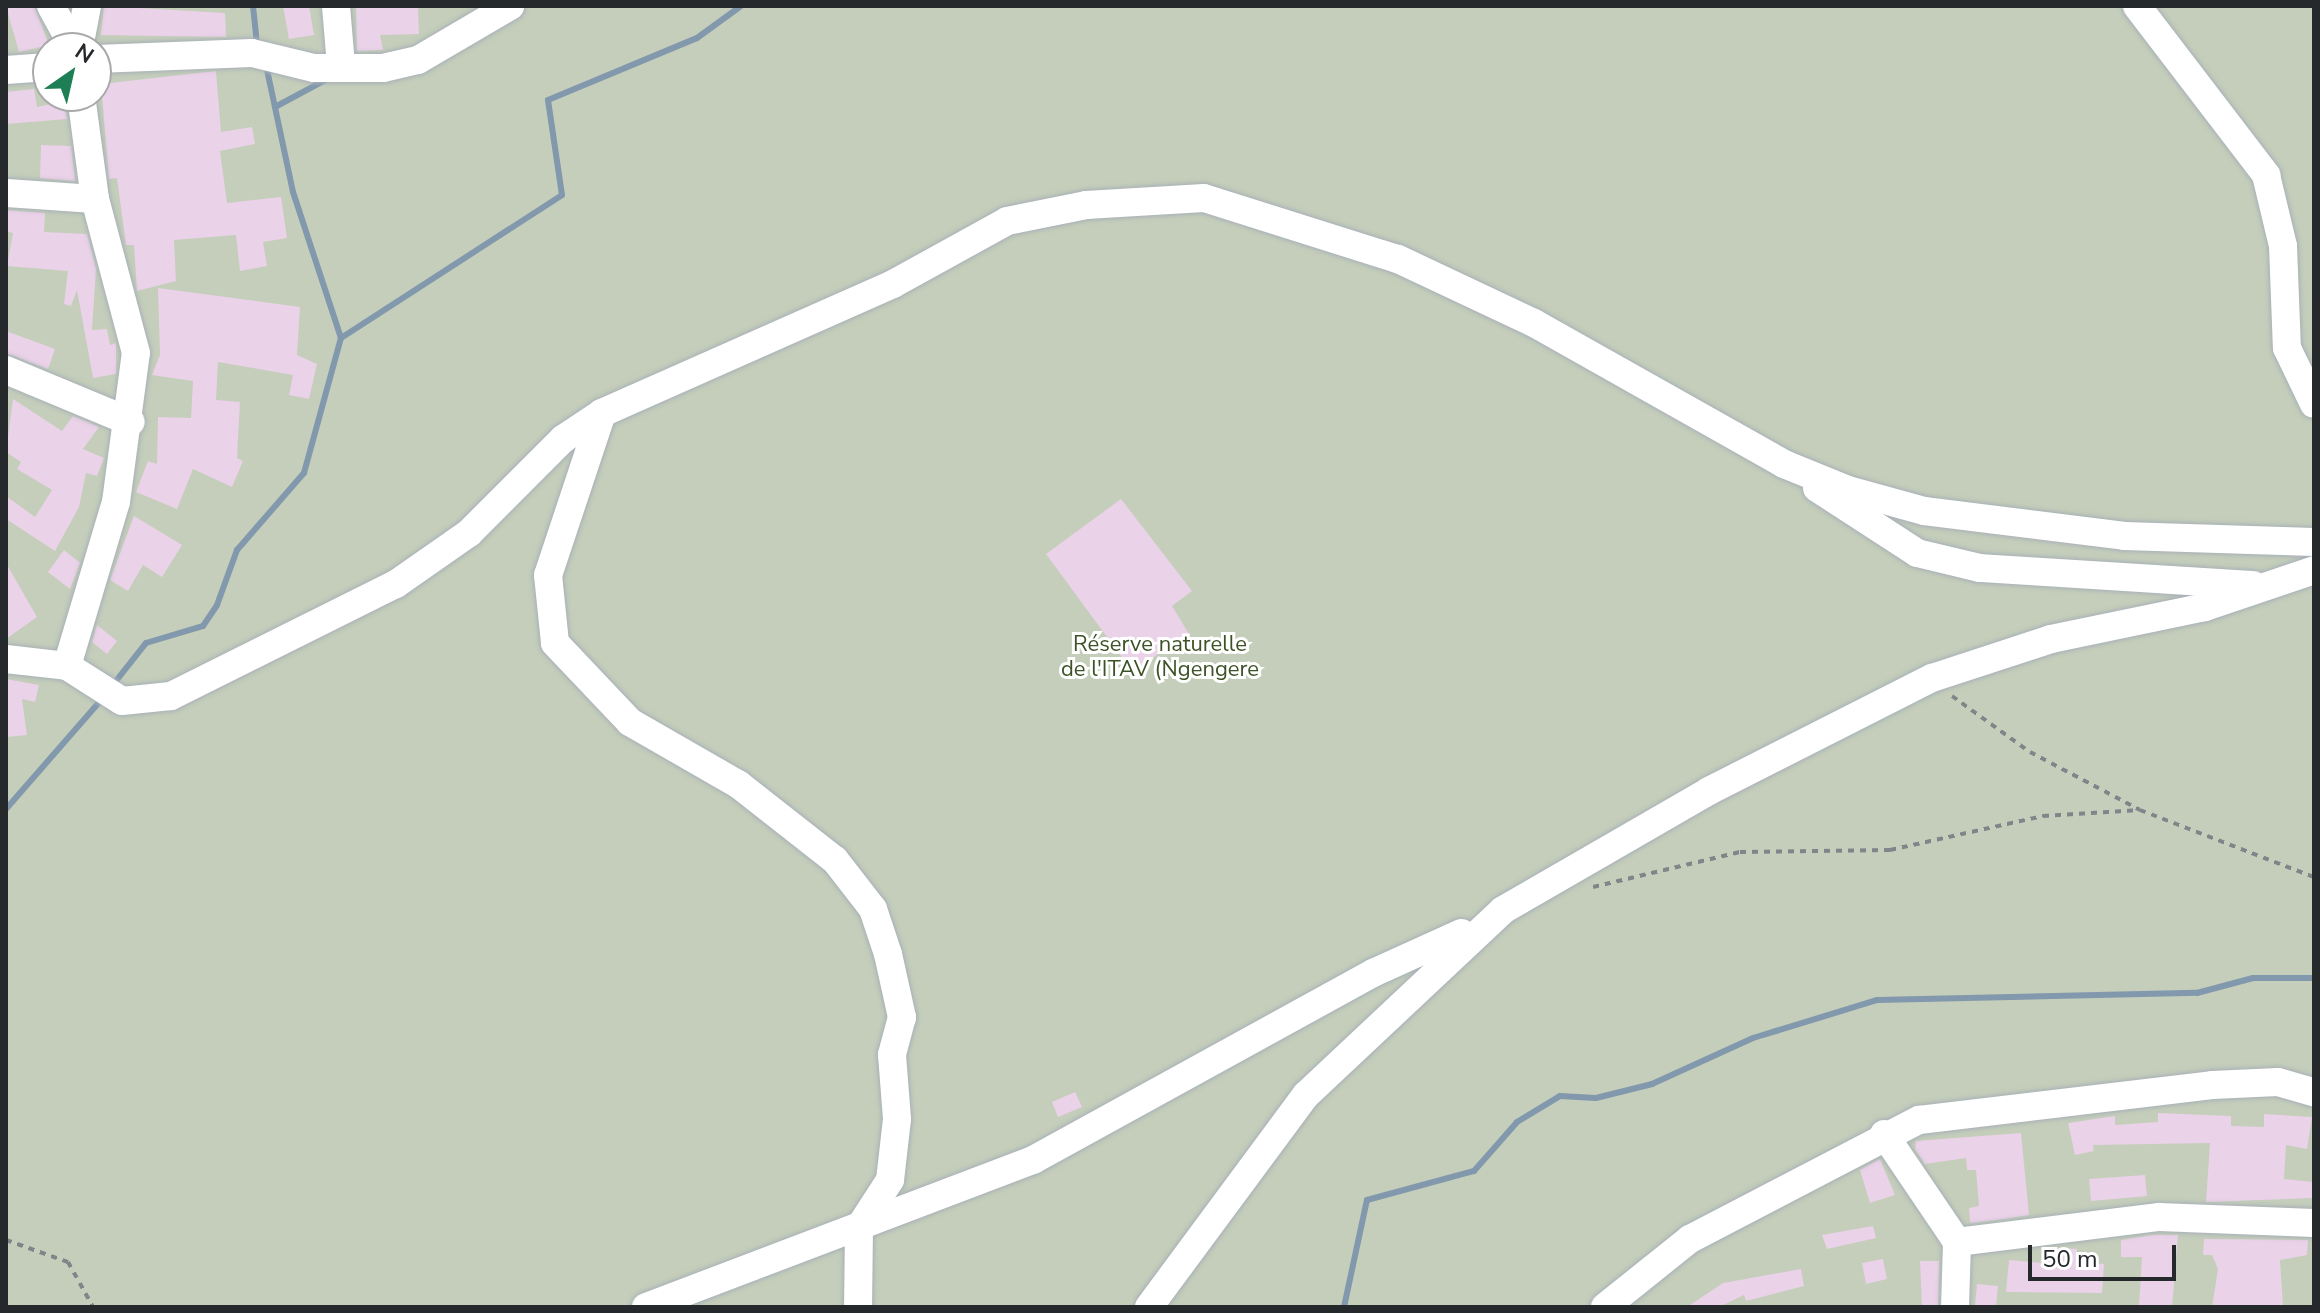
<!DOCTYPE html>
<html>
<head>
<meta charset="utf-8">
<style>
	body { margin:0 }
	#map { position:relative; width:2320px; height:1313px; overflow:hidden; background:#ecf3fc; font-family:"Nunito Sans",sans-serif }
	div>[style] { position:absolute }
	.green>* { inset:0; background:#c4ceba }
	.stream>* { height:6px; margin:-3px; padding:0 3px; transform-origin:3px; border-radius:3px; background:#8298ad }
	.building>* { inset:0; background:#ead2e9 }
	.path>* { height:4px; margin-top:-2px; transform-origin:0; background:repeating-linear-gradient(90deg,#80858a 0 6px,transparent 0 12px) }
	.roads { filter:drop-shadow(0 0 2px #a9b0b8) drop-shadow(0 0 2px #a9b0b8) }
	.minor>* { height:28px; margin:-14px; padding:0 14px; transform-origin:14px; border-radius:14px; background:#fff }
	span { translate:-50% -50%; white-space:nowrap; text-align:center; line-height:1.15; -webkit-text-stroke:6px #fff; paint-order:stroke }
	.park-label { font-size:22px; color:#3e5227 }
	.frame { position:absolute; inset:0; border:8px solid #26292c; pointer-events:none }
	.north { position:absolute; left:32px; top:32px; width:80px; height:80px; box-sizing:border-box; background:#fff; border:2px solid #a8a9ab; border-radius:50%; rotate:34deg; font-size:22px; font-weight:700; line-height:32px; text-align:center; color:#26292c }
	.north::after { content:''; display:block; margin:auto; width:28px; height:36px; background:#1e7e55; clip-path:polygon(50% 0,100% 100%,50% 72%,0 100%) }
	.scale { position:absolute; left:2028px; top:1245px; width:148px; height:36px; box-sizing:border-box; border:4px solid #26292c; border-top:0; padding-left:10px; font-size:24px; line-height:28px; white-space:nowrap; color:#26292c; -webkit-text-stroke:6px #fff; paint-order:stroke }
</style>
</head>
<body>
<div id="map">
	<div class="green">
		<i style="clip-path:polygon(evenodd,6px 6px,2314px 6px,2314px 1307px,6px 1307px,6px 6px,48px 48px,96px 48px,96px 96px,48px 96px,48px 48px)"></i>
	</div>
	<div class="stream">
		<i style="left:253px;top:6px;width:38px;rotate:84deg"></i>
		<i style="left:275px;top:107px;width:59px;rotate:-28.3deg"></i>
		<i style="left:341px;top:338px;width:263px;rotate:-32.9deg"></i>
		<i style="left:562px;top:195px;width:96px;rotate:-98.4deg"></i>
		<i style="left:548px;top:100px;width:161px;rotate:-22.6deg"></i>
		<i style="left:697px;top:38px;width:54px;rotate:-36deg"></i>
		<i style="left:112px;top:686px;width:55px;rotate:-51.7deg"></i>
		<i style="left:146px;top:643px;width:59px;rotate:-16.6deg"></i>
		<i style="left:203px;top:626px;width:25px;rotate:-56deg"></i>
		<i style="left:217px;top:605px;width:59px;rotate:-70deg"></i>
		<i style="left:237px;top:550px;width:102px;rotate:-49deg"></i>
		<i style="left:304px;top:473px;width:140px;rotate:-74.7deg"></i>
		<i style="left:341px;top:338px;width:154px;rotate:-108.2deg"></i>
		<i style="left:293px;top:192px;width:130px;rotate:-102deg"></i>
		<i style="left:6px;top:809px;width:147px;rotate:-48.9deg"></i>
		<i style="left:1344px;top:1307px;width:109px;rotate:-77.9deg"></i>
		<i style="left:1367px;top:1200px;width:111px;rotate:-15.2deg"></i>
		<i style="left:1474px;top:1171px;width:65px;rotate:-48.7deg"></i>
		<i style="left:1517px;top:1122px;width:50px;rotate:-31.2deg"></i>
		<i style="left:1560px;top:1096px;width:36px;rotate:3deg"></i>
		<i style="left:1596px;top:1098px;width:58px;rotate:-14deg"></i>
		<i style="left:1652px;top:1084px;width:111px;rotate:-24.5deg"></i>
		<i style="left:1753px;top:1038px;width:130px;rotate:-17deg"></i>
		<i style="left:1877px;top:1000px;width:320px;rotate:-1.3deg"></i>
		<i style="left:2197px;top:993px;width:58px;rotate:-15deg"></i>
		<i style="left:2253px;top:978px;width:61px"></i>
	</div>
	<div class="building">
		<i style="clip-path:polygon(6px 6px,34px 6px,49px 45px,19px 52px)"></i>
		<i style="clip-path:polygon(104px 6px,225px 13px,226px 37px,101px 35px)"></i>
		<i style="clip-path:polygon(283px 6px,309px 6px,314px 35px,289px 39px)"></i>
		<i style="clip-path:polygon(356px 6px,418px 6px,419px 34px,380px 35px,383px 50px,357px 51px)"></i>
		<i style="clip-path:polygon(216px 71px,221px 132px,252px 127px,255px 144px,220px 151px,227px 203px,281px 197px,287px 238px,263px 242px,267px 266px,240px 271px,236px 235px,174px 240px,176px 281px,137px 291px,134px 245px,126px 245px,117px 178px,109px 179px,101px 84px)"></i>
		<i style="clip-path:polygon(34px 89px,37px 107px,63px 101px,67px 119px,6px 124px,6px 92px)"></i>
		<i style="clip-path:polygon(41px 145px,71px 146px,75px 181px,40px 178px)"></i>
		<i style="clip-path:polygon(6px 210px,45px 213px,44px 232px,87px 234px,96px 269px,92px 330px,107px 329px,110px 345px,116px 343px,116px 374px,93px 378px,77px 290px,71px 306px,64px 304px,68px 271px,7px 266px,13px 233px,6px 231px)"></i>
		<i style="clip-path:polygon(158px 288px,300px 307px,297px 355px,317px 364px,309px 399px,289px 395px,293px 375px,218px 362px,216px 400px,240px 402px,237px 458px,243px 461px,232px 487px,193px 469px,177px 509px,136px 492px,148px 461px,157px 464px,158px 417px,191px 418px,193px 381px,152px 375px,160px 355px)"></i>
		<i style="clip-path:polygon(6px 331px,55px 349px,48px 369px,6px 353px)"></i>
		<i style="clip-path:polygon(13px 399px,62px 431px,73px 416px,99px 427px,83px 449px,104px 458px,97px 476px,86px 473px,79px 507px,55px 551px,6px 519px,6px 496px,35px 517px,52px 490px,17px 469px,21px 462px,6px 452px)"></i>
		<i style="clip-path:polygon(1121px 499px,1192px 591px,1172px 606px,1189px 634px,1132px 671px,1046px 554px)"></i>
		<i style="clip-path:polygon(134px 516px,182px 545px,162px 577px,143px 565px,128px 591px,110px 580px)"></i>
		<i style="clip-path:polygon(64px 550px,80px 563px,70px 589px,48px 572px)"></i>
		<i style="clip-path:polygon(6px 563px,37px 617px,6px 639px)"></i>
		<i style="clip-path:polygon(97px 625px,117px 641px,107px 654px,92px 642px)"></i>
		<i style="clip-path:polygon(6px 679px,39px 685px,35px 702px,22px 699px,27px 735px,6px 737px)"></i>
		<i style="clip-path:polygon(1075px 1092px,1082px 1107px,1058px 1117px,1052px 1102px)"></i>
		<i style="clip-path:polygon(2158px 1113px,2231px 1116px,2231px 1126px,2264px 1127px,2264px 1114px,2312px 1117px,2307px 1149px,2286px 1145px,2284px 1179px,2314px 1182px,2314px 1198px,2206px 1202px,2210px 1143px,2093px 1145px,2094px 1151px,2075px 1155px,2068px 1123px,2115px 1116px,2115px 1125px,2158px 1122px)"></i>
		<i style="clip-path:polygon(2021px 1133px,2029px 1215px,2003px 1219px,1970px 1223px,1969px 1208px,1979px 1206px,1976px 1170px,1967px 1170px,1966px 1158px,1925px 1164px,1915px 1149px,1916px 1141px)"></i>
		<i style="clip-path:polygon(1880px 1159px,1895px 1195px,1870px 1203px,1860px 1170px)"></i>
		<i style="clip-path:polygon(2145px 1175px,2147px 1196px,2091px 1201px,2089px 1179px)"></i>
		<i style="clip-path:polygon(1873px 1226px,1876px 1238px,1827px 1249px,1822px 1235px)"></i>
		<i style="clip-path:polygon(2152px 1235px,2178px 1235px,2172px 1307px,2139px 1307px,2142px 1257px,2121px 1257px,2121px 1240px)"></i>
		<i style="clip-path:polygon(2204px 1239px,2308px 1240px,2307px 1255px,2280px 1260px,2283px 1307px,2212px 1307px,2218px 1269px,2212px 1255px,2203px 1255px)"></i>
		<i style="clip-path:polygon(2059px 1248px,2077px 1249px,2076px 1262px,2104px 1264px,2102px 1293px,2006px 1292px,2009px 1260px,2044px 1263px)"></i>
		<i style="clip-path:polygon(1883px 1259px,1887px 1279px,1866px 1284px,1862px 1263px)"></i>
		<i style="clip-path:polygon(1920px 1261px,1939px 1261px,1938px 1307px,1922px 1307px)"></i>
		<i style="clip-path:polygon(1801px 1269px,1804px 1286px,1746px 1301px,1744px 1295px,1719px 1307px,1687px 1307px,1723px 1283px)"></i>
		<i style="clip-path:polygon(1977px 1284px,1998px 1286px,1996px 1307px,1975px 1305px)"></i>
	</div>
	<div class="path">
		<i style="left:1952px;top:696px;width:96px;rotate:35.7deg"></i>
		<i style="left:2030px;top:752px;width:124px;rotate:27.8deg"></i>
		<i style="left:2140px;top:810px;width:186px;rotate:21.1deg"></i>
		<i style="left:1593px;top:887px;width:151px;rotate:-13.4deg"></i>
		<i style="left:1740px;top:852px;width:150px;rotate:-0.8deg"></i>
		<i style="left:1890px;top:850px;width:157px;rotate:-12.5deg"></i>
		<i style="left:2043px;top:816px;width:97px;rotate:-3.5deg"></i>
		<i style="left:6px;top:1240px;width:66px;rotate:19.5deg"></i>
		<i style="left:68px;top:1262px;width:51px;rotate:60.9deg"></i>
	</div>
	<div class="roads">
		<div class="minor">
			<i style="left:51px;top:6px;width:48px;rotate:61.3deg"></i>
			<i style="left:336px;top:6px;width:60px;rotate:85.2deg"></i>
			<i style="left:2137px;top:6px;width:213px;rotate:52.6deg"></i>
			<i style="left:2266px;top:175px;width:73px;rotate:76.5deg"></i>
			<i style="left:2283px;top:246px;width:102px;rotate:87.8deg"></i>
			<i style="left:2287px;top:348px;width:62px;rotate:64.3deg"></i>
			<i style="left:79px;top:48px;width:43px;rotate:-79.2deg"></i>
			<i style="left:96px;top:59px;width:156px;rotate:-2.2deg"></i>
			<i style="left:252px;top:53px;width:64px;rotate:13.6deg"></i>
			<i style="left:314px;top:68px;width:69px"></i>
			<i style="left:383px;top:68px;width:36px;rotate:-13deg"></i>
			<i style="left:418px;top:60px;width:107px;rotate:-30.4deg"></i>
			<i style="left:6px;top:70px;width:42px;rotate:-4.1deg"></i>
			<i style="left:6px;top:193px;width:89px;rotate:3.9deg"></i>
			<i style="left:6px;top:370px;width:135px;rotate:22.6deg"></i>
			<i style="left:602px;top:413px;width:171px;rotate:108.4deg"></i>
			<i style="left:548px;top:575px;width:68px;rotate:84.1deg"></i>
			<i style="left:555px;top:643px;width:109px;rotate:46.5deg"></i>
			<i style="left:630px;top:722px;width:125px;rotate:29.9deg"></i>
			<i style="left:738px;top:784px;width:123px;rotate:38.1deg"></i>
			<i style="left:835px;top:860px;width:62px;rotate:52.2deg"></i>
			<i style="left:873px;top:909px;width:47px;rotate:71.6deg"></i>
			<i style="left:888px;top:954px;width:65px;rotate:77.5deg"></i>
			<i style="left:902px;top:1017px;width:39px;rotate:105deg"></i>
			<i style="left:892px;top:1055px;width:64px;rotate:85.5deg"></i>
			<i style="left:897px;top:1119px;width:61px;rotate:96.5deg"></i>
			<i style="left:890px;top:1180px;width:57px;rotate:122.9deg"></i>
			<i style="left:859px;top:1228px;width:79px;rotate:90.7deg"></i>
			<i style="left:1817px;top:488px;width:119px;rotate:33deg"></i>
			<i style="left:1917px;top:553px;width:65px;rotate:13.4deg"></i>
			<i style="left:1980px;top:568px;width:274px;rotate:3.6deg"></i>
			<i style="left:6px;top:659px;width:61px;rotate:6.5deg"></i>
			<i style="left:67px;top:666px;width:65px;rotate:32.5deg"></i>
			<i style="left:122px;top:701px;width:49px;rotate:-5.8deg"></i>
			<i style="left:171px;top:696px;width:251px;rotate:-26.5deg"></i>
			<i style="left:396px;top:584px;width:89px;rotate:-34.9deg"></i>
			<i style="left:469px;top:533px;width:133px;rotate:-45deg"></i>
			<i style="left:563px;top:439px;width:47px;rotate:-33.7deg"></i>
			<i style="left:602px;top:413px;width:318px;rotate:-23.9deg"></i>
			<i style="left:893px;top:284px;width:130px;rotate:-28.9deg"></i>
			<i style="left:1007px;top:221px;width:81px;rotate:-11.4deg"></i>
			<i style="left:1086px;top:205px;width:118px;rotate:-3.4deg"></i>
			<i style="left:1204px;top:198px;width:203px;rotate:17.5deg"></i>
			<i style="left:1398px;top:259px;width:150px;rotate:25.2deg"></i>
			<i style="left:1534px;top:323px;width:287px;rotate:29.4deg"></i>
			<i style="left:1784px;top:464px;width:69px;rotate:22.1deg"></i>
			<i style="left:1848px;top:490px;width:79px;rotate:15.4deg"></i>
			<i style="left:1924px;top:511px;width:202px;rotate:7.1deg"></i>
			<i style="left:2124px;top:536px;width:190px;rotate:1.8deg"></i>
			<i style="left:67px;top:666px;width:171px;rotate:-73.4deg"></i>
			<i style="left:116px;top:502px;width:150px;rotate:-82.4deg"></i>
			<i style="left:136px;top:353px;width:159px;rotate:-104.9deg"></i>
			<i style="left:95px;top:199px;width:104px;rotate:-97.7deg"></i>
			<i style="left:1884px;top:1134px;width:130px;rotate:55.9deg"></i>
			<i style="left:646px;top:1307px;width:414px;rotate:-20.8deg"></i>
			<i style="left:1033px;top:1160px;width:388px;rotate:-28.8deg"></i>
			<i style="left:1373px;top:973px;width:97px;rotate:-24.4deg"></i>
			<i style="left:1149px;top:1307px;width:264px;rotate:-53.5deg"></i>
			<i style="left:1306px;top:1095px;width:270px;rotate:-43.2deg"></i>
			<i style="left:1503px;top:910px;width:238px;rotate:-30deg"></i>
			<i style="left:1709px;top:791px;width:250px;rotate:-26.9deg"></i>
			<i style="left:1932px;top:678px;width:125px;rotate:-18.1deg"></i>
			<i style="left:2051px;top:639px;width:157px;rotate:-11.7deg"></i>
			<i style="left:2205px;top:607px;width:115px;rotate:-18.7deg"></i>
			<i style="left:1605px;top:1307px;width:109px;rotate:-38.7deg"></i>
			<i style="left:1690px;top:1239px;width:258px;rotate:-27.5deg"></i>
			<i style="left:1919px;top:1120px;width:295px;rotate:-6.8deg"></i>
			<i style="left:2212px;top:1085px;width:66px;rotate:-2.6deg"></i>
			<i style="left:2278px;top:1082px;width:37px;rotate:16deg"></i>
			<i style="left:1955px;top:1307px;width:65px;rotate:-88.2deg"></i>
			<i style="left:1957px;top:1242px;width:204px;rotate:-7.1deg"></i>
			<i style="left:2159px;top:1217px;width:155px;rotate:2.2deg"></i>
		</div>
	</div>
	<div class="park-label">
		<span style="left:1160px;top:657px">Réserve naturelle<br>de l'ITAV (Ngengere</span>
	</div>
	<div class="frame"></div>
	<div class="north">N</div>
	<div class="scale">50 m</div>
</div>
</body>
</html>
